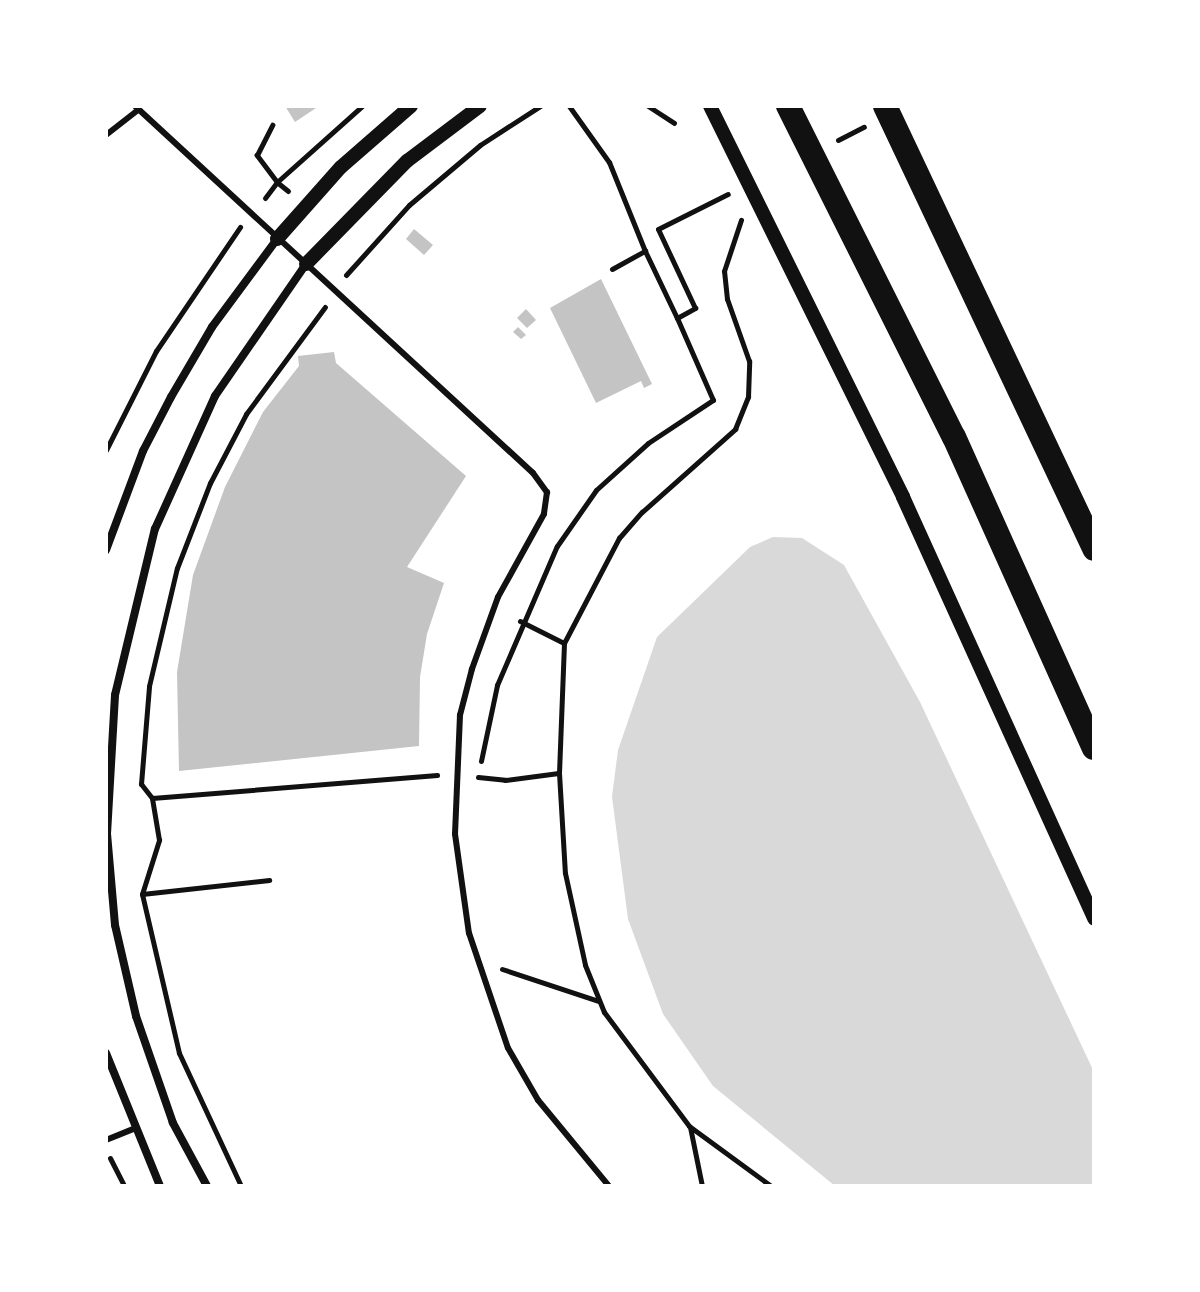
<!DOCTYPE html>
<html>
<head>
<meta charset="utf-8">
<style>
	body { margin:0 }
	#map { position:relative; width:1200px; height:1292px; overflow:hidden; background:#fff; font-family:"Titillium Web",sans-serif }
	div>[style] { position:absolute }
	.water>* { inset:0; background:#d9d9d9 }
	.building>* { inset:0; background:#c4c4c4 }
	.path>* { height:5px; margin:-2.5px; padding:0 2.5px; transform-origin:2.5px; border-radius:2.5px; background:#111 }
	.service>* { height:6px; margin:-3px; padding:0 3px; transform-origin:3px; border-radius:3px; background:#111 }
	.minor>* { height:8px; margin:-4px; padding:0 4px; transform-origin:4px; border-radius:4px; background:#111 }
	.tertiary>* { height:14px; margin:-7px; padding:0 7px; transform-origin:7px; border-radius:7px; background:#111 }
	.motorway>* { height:24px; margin:-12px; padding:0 12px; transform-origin:12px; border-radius:12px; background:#111 }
	span { translate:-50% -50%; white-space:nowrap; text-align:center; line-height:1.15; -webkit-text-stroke:7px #fff; paint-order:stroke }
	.frame { position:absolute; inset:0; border:108px solid #fff; pointer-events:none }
</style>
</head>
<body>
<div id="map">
	<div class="water">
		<i style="clip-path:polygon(773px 537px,802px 538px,844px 565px,920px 702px,1094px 1072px,1094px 1186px,835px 1186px,713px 1086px,663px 1014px,628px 919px,612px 797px,618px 750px,657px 637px,750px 547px)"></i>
	</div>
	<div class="building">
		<i style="clip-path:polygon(285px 106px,319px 106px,295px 122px)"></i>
		<i style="clip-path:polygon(414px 229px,433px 245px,424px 255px,406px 239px)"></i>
		<i style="clip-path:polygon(601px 279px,652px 384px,644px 388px,641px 381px,596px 403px,550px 308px)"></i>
		<i style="clip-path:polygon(526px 309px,536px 320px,527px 328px,517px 318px)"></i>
		<i style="clip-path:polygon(518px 327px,526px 335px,521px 339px,513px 332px)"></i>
		<i style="clip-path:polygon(334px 352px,336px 363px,466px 476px,407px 567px,444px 583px,427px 634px,420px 677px,419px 746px,179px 771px,177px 672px,193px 575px,225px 487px,263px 412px,299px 366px,298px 356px)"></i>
	</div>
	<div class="path">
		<i style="left:569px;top:106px;width:69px;rotate:54.5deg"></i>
		<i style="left:609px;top:162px;width:96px;rotate:68deg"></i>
		<i style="left:648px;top:106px;width:31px;rotate:33deg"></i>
		<i style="left:838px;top:140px;width:29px;rotate:-27deg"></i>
		<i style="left:288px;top:191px;width:14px;rotate:-141deg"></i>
		<i style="left:277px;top:182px;width:114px;rotate:-41.8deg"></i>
		<i style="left:265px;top:198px;width:20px;rotate:-53deg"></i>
		<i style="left:277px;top:182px;width:34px;rotate:-127deg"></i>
		<i style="left:257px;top:155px;width:34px;rotate:-63deg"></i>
		<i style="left:612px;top:269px;width:38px;rotate:-29deg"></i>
		<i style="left:645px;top:251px;width:74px;rotate:64.5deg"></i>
		<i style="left:346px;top:275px;width:94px;rotate:-48deg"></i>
		<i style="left:409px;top:205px;width:93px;rotate:-40.2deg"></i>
		<i style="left:480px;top:145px;width:72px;rotate:-33deg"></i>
		<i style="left:106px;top:450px;width:111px;rotate:-63.2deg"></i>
		<i style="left:156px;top:351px;width:150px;rotate:-55.9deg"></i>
		<i style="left:520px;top:621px;width:49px;rotate:26.6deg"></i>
		<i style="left:564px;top:643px;width:119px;rotate:-62.4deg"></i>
		<i style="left:619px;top:538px;width:35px;rotate:-49deg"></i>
		<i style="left:642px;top:512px;width:125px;rotate:-41.7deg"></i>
		<i style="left:735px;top:429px;width:35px;rotate:-68deg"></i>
		<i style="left:748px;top:397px;width:36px;rotate:-88deg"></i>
		<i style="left:749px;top:361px;width:66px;rotate:-109.5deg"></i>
		<i style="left:727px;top:299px;width:28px;rotate:-96deg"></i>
		<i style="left:724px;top:271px;width:54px;rotate:-71.6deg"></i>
		<i style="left:481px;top:761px;width:78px;rotate:-78.1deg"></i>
		<i style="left:497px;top:685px;width:151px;rotate:-66.7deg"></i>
		<i style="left:557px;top:546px;width:68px;rotate:-55.1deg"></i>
		<i style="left:596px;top:490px;width:70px;rotate:-42.1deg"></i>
		<i style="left:648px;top:443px;width:78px;rotate:-33.5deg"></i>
		<i style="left:713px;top:400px;width:90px;rotate:-113.7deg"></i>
		<i style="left:677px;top:318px;width:21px;rotate:-29deg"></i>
		<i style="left:695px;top:308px;width:87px;rotate:-115.1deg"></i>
		<i style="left:658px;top:229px;width:78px;rotate:-26.6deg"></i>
		<i style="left:559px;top:773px;width:130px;rotate:-87.8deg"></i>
		<i style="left:478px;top:777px;width:27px;rotate:6deg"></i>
		<i style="left:505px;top:780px;width:54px;rotate:-7.4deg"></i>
		<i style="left:559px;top:773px;width:100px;rotate:86.6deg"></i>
		<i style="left:565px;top:873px;width:94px;rotate:77.7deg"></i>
		<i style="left:585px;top:965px;width:51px;rotate:68deg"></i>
		<i style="left:604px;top:1012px;width:142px;rotate:53.3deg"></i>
		<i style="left:689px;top:1126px;width:102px;rotate:36.2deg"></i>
		<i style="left:152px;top:798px;width:286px;rotate:-4.6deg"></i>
		<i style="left:142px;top:894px;width:128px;rotate:-6.3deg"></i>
		<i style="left:502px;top:969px;width:102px;rotate:18.3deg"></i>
		<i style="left:690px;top:1127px;width:60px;rotate:78.5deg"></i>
		<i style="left:110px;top:1158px;width:31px;rotate:63deg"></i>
		<i style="left:241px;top:1186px;width:147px;rotate:-115deg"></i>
		<i style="left:179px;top:1053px;width:163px;rotate:-103.1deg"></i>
		<i style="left:142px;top:894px;width:57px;rotate:-72.5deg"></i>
		<i style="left:159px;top:840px;width:43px;rotate:-99.5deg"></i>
		<i style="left:152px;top:798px;width:18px;rotate:-128deg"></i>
		<i style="left:141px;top:784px;width:98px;rotate:-85.3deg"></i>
		<i style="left:149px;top:686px;width:121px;rotate:-76.7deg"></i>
		<i style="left:177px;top:568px;width:91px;rotate:-68.8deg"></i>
		<i style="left:210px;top:483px;width:78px;rotate:-62.4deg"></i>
		<i style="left:246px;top:414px;width:133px;rotate:-53.6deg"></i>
	</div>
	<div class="service">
		<i style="left:135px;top:106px;width:541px;rotate:42.68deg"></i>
		<i style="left:533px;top:473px;width:24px;rotate:54deg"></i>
		<i style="left:547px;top:492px;width:22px;rotate:98deg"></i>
		<i style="left:544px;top:514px;width:95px;rotate:119deg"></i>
		<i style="left:498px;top:597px;width:77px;rotate:109.9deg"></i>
		<i style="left:472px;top:669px;width:48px;rotate:104.6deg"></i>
		<i style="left:460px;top:715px;width:119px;rotate:92.4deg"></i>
		<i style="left:455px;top:834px;width:100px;rotate:82deg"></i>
		<i style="left:469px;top:933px;width:121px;rotate:71.3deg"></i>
		<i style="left:508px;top:1048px;width:60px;rotate:60deg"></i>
		<i style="left:538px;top:1100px;width:112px;rotate:50.5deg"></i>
		<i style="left:106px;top:135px;width:39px;rotate:-38deg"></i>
		<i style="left:106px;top:1140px;width:29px;rotate:-22deg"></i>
	</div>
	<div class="minor">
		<i style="left:106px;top:550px;width:106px;rotate:-69.5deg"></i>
		<i style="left:143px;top:451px;width:61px;rotate:-62.6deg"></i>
		<i style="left:171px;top:397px;width:81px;rotate:-59.6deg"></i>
		<i style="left:212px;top:327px;width:109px;rotate:-53.5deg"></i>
		<i style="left:106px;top:1053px;width:144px;rotate:67.9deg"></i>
		<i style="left:207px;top:1186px;width:72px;rotate:-118.4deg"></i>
		<i style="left:173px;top:1123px;width:113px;rotate:-109.1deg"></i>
		<i style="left:136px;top:1016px;width:93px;rotate:-103deg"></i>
		<i style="left:115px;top:925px;width:91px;rotate:-95deg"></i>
		<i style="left:107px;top:834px;width:139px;rotate:-86.7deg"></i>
		<i style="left:115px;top:695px;width:171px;rotate:-76.5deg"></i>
		<i style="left:155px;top:529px;width:146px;rotate:-65.7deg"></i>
		<i style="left:215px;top:396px;width:160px;rotate:-55.4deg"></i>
	</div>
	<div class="tertiary">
		<i style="left:710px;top:106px;width:436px;rotate:63.7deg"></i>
		<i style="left:903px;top:497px;width:463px;rotate:65.6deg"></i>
		<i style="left:277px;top:239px;width:96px;rotate:-48.4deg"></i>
		<i style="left:341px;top:167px;width:93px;rotate:-41.1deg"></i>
		<i style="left:306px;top:264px;width:144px;rotate:-45.6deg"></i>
		<i style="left:407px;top:161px;width:91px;rotate:-37deg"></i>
	</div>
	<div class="motorway">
		<i style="left:788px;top:106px;width:370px;rotate:63.4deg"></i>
		<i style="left:954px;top:437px;width:341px;rotate:65.8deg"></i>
		<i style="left:885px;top:106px;width:490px;rotate:64.7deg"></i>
	</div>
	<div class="frame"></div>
</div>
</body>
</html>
